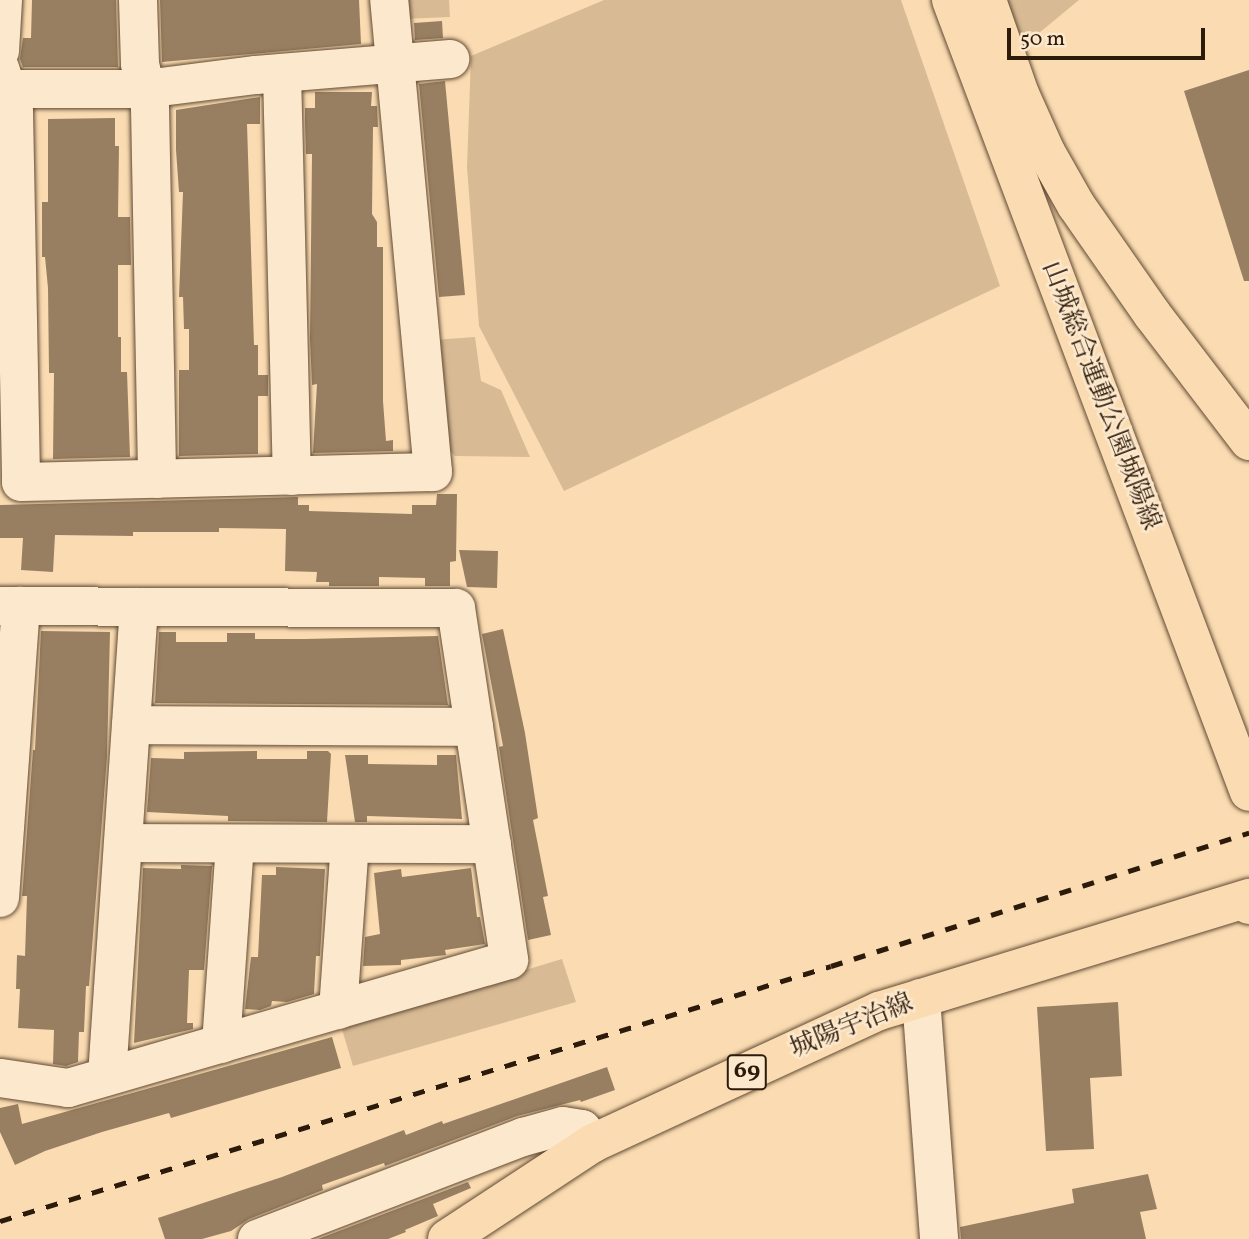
<!DOCTYPE html>
<html>
<head>
<meta charset="utf-8">
<style>
	body { margin:0 }
	#map { position:relative; width:1249px; height:1239px; overflow:hidden; background:#fbdcb2; font-family:Vollkorn,"Noto Serif JP",serif }
	div>[style] { position:absolute }
	.green>* { inset:0; background:#d8bb95 }
	.building>* { inset:0; background:#987f61 }
	.roads { filter:drop-shadow(0 0 2px #604a34) drop-shadow(0 0 2px #604a34) }
	.minor>* { height:38px; margin:-19px; padding:0 19px; transform-origin:19px; border-radius:19px; background:#fce8cd }
	.major>* { height:38px; margin:-19px; padding:0 19px; transform-origin:19px; border-radius:19px; background:#fbdcb2 }
	.highway>* { height:38px; margin:-19px; padding:0 19px; transform-origin:19px; border-radius:19px; background:#fbdcb2 }
	.rail>* { height:5px; margin-top:-2.5px; transform-origin:0; background:repeating-linear-gradient(90deg,#2c1a0a 0 12px,transparent 0 24px) }
	span { translate:-50% -50%; white-space:nowrap; text-align:center; line-height:1.15; -webkit-text-stroke:5px #fce8cd; paint-order:stroke }
	.shield-label span { padding:2px 5px; background:#fce8cd; border:2px solid; border-radius:5px; -webkit-text-stroke-width:0 }
	.shield-label { font-size:24px; color:#2c1a0a; font-weight:700 }
	.street-label { font-size:26px; color:#2c1a0a }
	.scale { position:absolute; left:1007px; top:28px; width:198px; height:32px; box-sizing:border-box; border:4px solid #2c1a0a; border-top:0; padding-left:9px; font-size:21px; line-height:24px; white-space:nowrap; color:#2c1a0a; -webkit-text-stroke:5px #fce8cd; paint-order:stroke }
</style>
</head>
<body>
<div id="map">
	<div class="green">
		<i style="clip-path:polygon(403px 0,449px 0,450px 17px,404px 19px)"></i>
		<i style="clip-path:polygon(604px 0,901px 0,1000px 286px,564px 491px,479px 326px,467px 167px,471px 56px)"></i>
		<i style="clip-path:polygon(986px 0,1079px 0,1005px 61px)"></i>
		<i style="clip-path:polygon(475px 337px,481px 381px,501px 390px,530px 457px,455px 456px,442px 443px,433px 340px)"></i>
		<i style="clip-path:polygon(562px 959px,576px 1002px,353px 1066px,341px 1026px)"></i>
	</div>
	<div class="building">
		<i style="clip-path:polygon(32px 0,116px 0,118px 67px,23px 67px,20px 59px,23px 38px,31px 38px)"></i>
		<i style="clip-path:polygon(160px 0,359px 0,361px 44px,162px 62px)"></i>
		<i style="clip-path:polygon(442px 21px,443px 38px,415px 40px,414px 23px)"></i>
		<i style="clip-path:polygon(1249px 70px,1249px 281px,1244px 281px,1184px 91px)"></i>
		<i style="clip-path:polygon(445px 81px,465px 295px,439px 297px,419px 84px)"></i>
		<i style="clip-path:polygon(315px 92px,372px 92px,371px 106px,377px 106px,378px 127px,373px 127px,372px 214px,377px 222px,377px 247px,383px 247px,383px 401px,386px 441px,393px 440px,393px 451px,313px 453px,317px 384px,312px 385px,310px 339px,312px 154px,306px 154px,305px 123px,305px 108px,315px 108px)"></i>
		<i style="clip-path:polygon(260px 97px,260px 124px,247px 124px,254px 345px,258px 345px,258px 375px,268px 375px,268px 396px,258px 396px,258px 454px,179px 456px,179px 370px,189px 370px,189px 329px,184px 329px,183px 297px,179px 297px,183px 192px,179px 192px,176px 150px,176px 110px)"></i>
		<i style="clip-path:polygon(115px 118px,115px 146px,119px 146px,118px 217px,130px 217px,131px 265px,118px 265px,118px 337px,121px 337px,121px 372px,127px 372px,130px 457px,53px 459px,54px 373px,49px 373px,48px 288px,45px 257px,42px 257px,42px 202px,48px 202px,48px 119px)"></i>
		<i style="clip-path:polygon(437px 494px,457px 494px,456px 561px,450px 562px,450px 586px,425px 586px,425px 578px,379px 577px,379px 586px,329px 586px,329px 582px,316px 582px,317px 572px,285px 571px,286px 529px,219px 528px,219px 532px,133px 532px,133px 536px,55px 535px,53px 572px,21px 570px,23px 538px,0 538px,0 505px,298px 497px,298px 505px,309px 505px,309px 511px,412px 514px,412px 505px,436px 505px)"></i>
		<i style="clip-path:polygon(459px 550px,498px 551px,497px 588px,467px 587px)"></i>
		<i style="clip-path:polygon(503px 629px,525px 733px,538px 818px,533px 820px,548px 896px,543px 897px,551px 935px,528px 940px,499px 747px,503px 746px,482px 634px)"></i>
		<i style="clip-path:polygon(41px 631px,110px 632px,107px 757px,89px 986px,86px 986px,84px 1032px,79px 1032px,78px 1062px,66px 1066px,53px 1064px,54px 1030px,18px 1028px,20px 989px,16px 989px,17px 955px,25px 956px,27px 896px,22px 896px,23px 886px,33px 750px,35px 750px)"></i>
		<i style="clip-path:polygon(159px 632px,176px 632px,176px 642px,227px 642px,227px 633px,255px 633px,255px 639px,304px 639px,438px 636px,448px 705px,155px 703px)"></i>
		<i style="clip-path:polygon(257px 751px,257px 759px,307px 759px,307px 751px,328px 751px,331px 754px,327px 822px,228px 821px,228px 816px,147px 812px,151px 758px,184px 759px,184px 752px)"></i>
		<i style="clip-path:polygon(345px 755px,368px 755px,368px 764px,437px 765px,437px 755px,456px 755px,462px 819px,367px 816px,367px 822px,355px 822px)"></i>
		<i style="clip-path:polygon(181px 865px,212px 866px,204px 970px,189px 970px,187px 1023px,193px 1023px,193px 1029px,134px 1043px,143px 868px,181px 869px)"></i>
		<i style="clip-path:polygon(276px 867px,325px 869px,320px 956px,316px 956px,314px 994px,287px 1002px,272px 1001px,271px 1006px,260px 1010px,245px 1009px,251px 957px,258px 957px,262px 875px,276px 875px)"></i>
		<i style="clip-path:polygon(471px 868px,477px 917px,480px 917px,485px 944px,445px 950px,446px 955px,401px 960px,401px 965px,363px 966px,365px 937px,380px 934px,374px 873px,401px 869px,402px 877px)"></i>
		<i style="clip-path:polygon(1118px 1002px,1122px 1076px,1090px 1078px,1094px 1149px,1046px 1151px,1037px 1007px)"></i>
		<i style="clip-path:polygon(332px 1037px,341px 1068px,171px 1118px,169px 1113px,102px 1132px,45px 1151px,15px 1165px,0 1132px,0 1108px,18px 1104px,22px 1124px)"></i>
		<i style="clip-path:polygon(607px 1067px,615px 1090px,581px 1102px,580px 1100px,517px 1116px,385px 1166px,384px 1163px,322px 1185px,323px 1190px,249px 1219px,231px 1231px,202px 1239px,165px 1239px,158px 1218px,282px 1177px,404px 1130px,406px 1135px,442px 1121px,443px 1124px)"></i>
		<i style="clip-path:polygon(1148px 1174px,1157px 1209px,1140px 1212px,1146px 1239px,961px 1239px,960px 1227px,1074px 1203px,1072px 1189px)"></i>
		<i style="clip-path:polygon(468px 1182px,471px 1188px,433px 1204px,438px 1216px,405px 1230px,406px 1232px,388px 1239px,318px 1239px)"></i>
	</div>
	<div class="roads">
		<div class="minor">
			<i style="left:138px;top:0;width:64px;rotate:88.2deg"></i>
			<i style="left:140px;top:64px;width:44px;rotate:76.9deg"></i>
			<i style="left:150px;top:107px;width:372px;rotate:88.9deg"></i>
			<i style="left:0;top:51px;width:51px;rotate:-86.6deg"></i>
			<i style="left:0;top:68px;width:46px;rotate:72.3deg"></i>
			<i style="left:14px;top:112px;width:370px;rotate:88.9deg"></i>
			<i style="left:21px;top:482px;width:412px;rotate:-1.4deg"></i>
			<i style="left:433px;top:472px;width:474px;rotate:-95.3deg"></i>
			<i style="left:282px;top:73px;width:403px;rotate:88.6deg"></i>
			<i style="left:0;top:89px;width:145px"></i>
			<i style="left:145px;top:89px;width:112px;rotate:-7.2deg"></i>
			<i style="left:256px;top:75px;width:195px;rotate:-4.7deg"></i>
			<i style="left:0;top:606px;width:456px;rotate:0.3deg"></i>
			<i style="left:456px;top:608px;width:356px;rotate:81.4deg"></i>
			<i style="left:509px;top:960px;width:459px;rotate:163.8deg"></i>
			<i style="left:68px;top:1088px;width:69px;rotate:-171.6deg"></i>
			<i style="left:131px;top:725px;width:343px;rotate:0.3deg"></i>
			<i style="left:123px;top:843px;width:369px;rotate:0.2deg"></i>
			<i style="left:0;top:898px;width:293px;rotate:-85.9deg"></i>
			<i style="left:921px;top:998px;width:242px;rotate:85.7deg"></i>
			<i style="left:338px;top:1010px;width:166px;rotate:-85.9deg"></i>
			<i style="left:221px;top:1044px;width:199px;rotate:-86deg"></i>
			<i style="left:107px;top:1076px;width:470px;rotate:-86.1deg"></i>
			<i style="left:257px;top:1239px;width:285px;rotate:-21deg"></i>
			<i style="left:523px;top:1137px;width:41px;rotate:-15.4deg"></i>
			<i style="left:563px;top:1126px;width:19px;rotate:9deg"></i>
			<i style="left:582px;top:1129px;width:18px;rotate:52deg"></i>
		</div>
		<div class="major">
			<i style="left:951px;top:0;width:846px;rotate:69.38deg"></i>
			<i style="left:987px;top:0;width:100px;rotate:70.7deg"></i>
			<i style="left:1020px;top:94px;width:64px;rotate:65.9deg"></i>
			<i style="left:1046px;top:152px;width:61px;rotate:60.5deg"></i>
			<i style="left:1076px;top:205px;width:133px;rotate:55.1deg"></i>
			<i style="left:1152px;top:314px;width:160px;rotate:52.6deg"></i>
			<i style="left:447px;top:1239px;width:175px;rotate:-33.3deg"></i>
			<i style="left:593px;top:1143px;width:315px;rotate:-24.8deg"></i>
			<i style="left:879px;top:1011px;width:387px;rotate:-17deg"></i>
		</div>
		<div class="highway">
			<i style="left:1244px;top:900px;width:7px;rotate:45deg"></i>
		</div>
	</div>
	<div class="rail">
		<i style="left:0;top:1221px;width:869px;rotate:-17.06deg"></i>
		<i style="left:831px;top:966px;width:439px;rotate:-17.7deg"></i>
	</div>
	<div class="shield-label">
		<span style="left:747px;top:1072px">69</span>
	</div>
	<div class="street-label">
		<span style="left:1100px;top:396px;rotate:69deg">山城総合運動公園城陽線</span>
		<span style="left:852px;top:1027px;rotate:-22deg">城陽宇治線</span>
	</div>
	<div class="scale">50 m</div>
</div>
</body>
</html>
